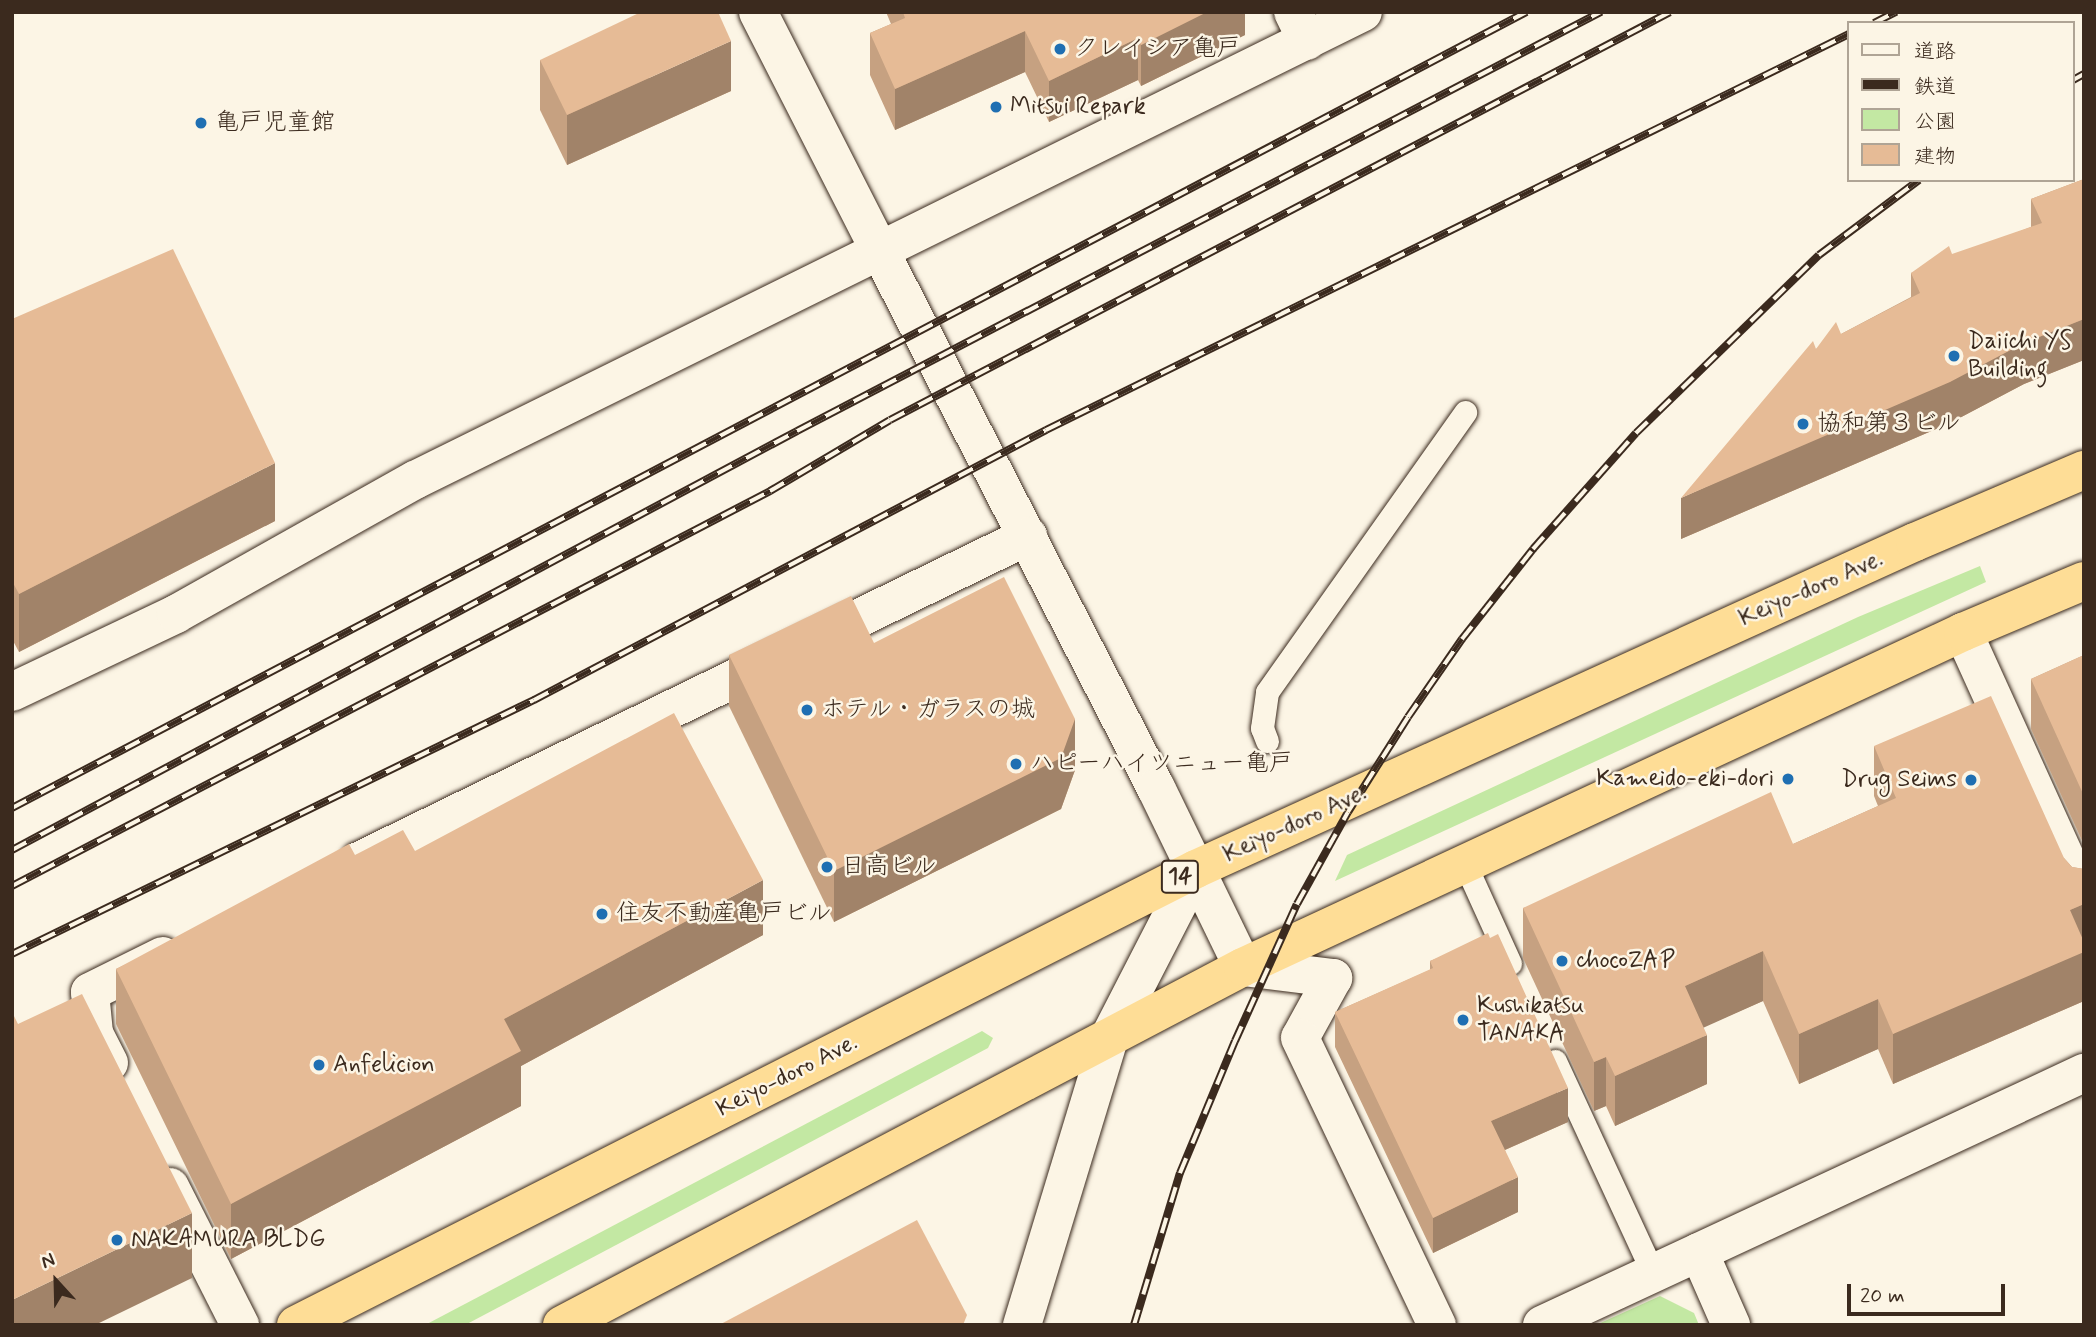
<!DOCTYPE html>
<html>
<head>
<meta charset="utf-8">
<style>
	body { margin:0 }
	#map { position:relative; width:2096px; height:1337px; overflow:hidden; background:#fcf5e5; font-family:Mynerve,"Klee One",sans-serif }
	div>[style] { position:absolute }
	.green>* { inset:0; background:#c3e8a3 }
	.roads { filter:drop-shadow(0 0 2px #3b2a1e) drop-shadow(0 0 2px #3b2a1e) }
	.lane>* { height:23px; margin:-11.5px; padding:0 11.5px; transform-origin:11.5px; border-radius:11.5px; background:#fcf5e5 }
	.street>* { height:38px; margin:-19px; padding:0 19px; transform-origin:19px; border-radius:19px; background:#fcf5e5 }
	.secondary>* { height:38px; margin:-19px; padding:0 19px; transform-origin:19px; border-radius:19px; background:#fcf5e5 }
	.highway>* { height:38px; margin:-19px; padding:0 19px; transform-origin:19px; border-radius:19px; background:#fedd96 }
	.rail>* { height:8px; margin-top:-4px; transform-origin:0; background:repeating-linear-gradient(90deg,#fcf5e5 0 16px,#3b2a1e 0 32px); box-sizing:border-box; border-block:2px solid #3b2a1e }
	.wall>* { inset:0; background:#c6a181 }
	.shaded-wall>* { inset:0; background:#a18369 }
	.building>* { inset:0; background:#e6bb96 }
	.dots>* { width:19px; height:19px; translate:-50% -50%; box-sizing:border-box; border:4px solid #fcf5e5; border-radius:50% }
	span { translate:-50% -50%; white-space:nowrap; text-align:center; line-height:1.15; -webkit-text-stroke:5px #fcf5e5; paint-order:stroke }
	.shield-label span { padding:2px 5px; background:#fcf5e5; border:2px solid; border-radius:5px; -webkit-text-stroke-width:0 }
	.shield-label { font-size:23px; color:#3b2a1e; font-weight:700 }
	.poi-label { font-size:24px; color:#3b2a1e }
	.left { translate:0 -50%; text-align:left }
	.right { translate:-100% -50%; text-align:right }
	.street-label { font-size:24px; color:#3b2a1e }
	.frame { position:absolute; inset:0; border:14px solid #3b2a1e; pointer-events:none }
	.legend { position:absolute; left:1847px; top:21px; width:228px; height:161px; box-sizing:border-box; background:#fcf5e5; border:2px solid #afa495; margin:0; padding:9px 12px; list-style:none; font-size:21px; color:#3b2a1e }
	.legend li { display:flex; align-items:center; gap:14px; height:35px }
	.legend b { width:35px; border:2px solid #afa495 }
	.north { position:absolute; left:21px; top:1246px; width:70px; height:70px; -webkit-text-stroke:5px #fcf5e5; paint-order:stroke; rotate:338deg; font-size:19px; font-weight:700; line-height:28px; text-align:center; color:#3b2a1e }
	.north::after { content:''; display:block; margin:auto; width:24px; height:32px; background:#3b2a1e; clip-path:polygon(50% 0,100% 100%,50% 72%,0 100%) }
	.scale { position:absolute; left:1847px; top:1284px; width:158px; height:32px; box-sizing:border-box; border:4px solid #3b2a1e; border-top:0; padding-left:9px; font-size:21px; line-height:24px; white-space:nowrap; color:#3b2a1e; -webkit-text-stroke:5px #fcf5e5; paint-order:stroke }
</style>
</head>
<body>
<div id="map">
	<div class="green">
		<i style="clip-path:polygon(1980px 566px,1986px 582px,1335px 881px,1347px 855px,1858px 617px)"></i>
		<i style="clip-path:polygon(982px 1031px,993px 1038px,988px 1048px,465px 1325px,425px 1325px)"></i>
		<i style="clip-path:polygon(1660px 1296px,1694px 1313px,1699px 1325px,1596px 1325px)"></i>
	</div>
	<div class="roads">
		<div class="lane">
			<i style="left:1267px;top:741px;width:14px;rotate:-111deg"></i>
			<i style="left:1262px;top:728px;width:36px;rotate:-82deg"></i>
			<i style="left:1267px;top:692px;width:343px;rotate:-54.7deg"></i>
			<i style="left:1465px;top:864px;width:109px;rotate:65.6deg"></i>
			<i style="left:1555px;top:1061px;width:234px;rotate:65.2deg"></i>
		</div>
		<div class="street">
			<i style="left:1293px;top:12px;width:32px;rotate:64deg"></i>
			<i style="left:881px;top:253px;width:602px;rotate:62.8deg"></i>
			<i style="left:1156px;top:788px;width:199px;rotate:64.1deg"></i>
			<i style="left:1243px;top:967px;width:91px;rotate:7deg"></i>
			<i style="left:1333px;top:978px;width:68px;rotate:118.8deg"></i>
			<i style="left:1300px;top:1038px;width:318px;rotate:64.5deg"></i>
			<i style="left:1963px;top:632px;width:293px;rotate:65.6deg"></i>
			<i style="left:12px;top:692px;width:182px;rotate:-25.4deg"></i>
			<i style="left:176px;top:614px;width:274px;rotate:-29.3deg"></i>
			<i style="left:415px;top:480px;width:1057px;rotate:-26.27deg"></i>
			<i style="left:359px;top:861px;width:744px;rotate:-25.91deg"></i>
			<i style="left:109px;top:1063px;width:34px;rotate:-117deg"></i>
			<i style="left:94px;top:1033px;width:41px;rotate:-95.6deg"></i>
			<i style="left:90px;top:992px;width:81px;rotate:-26.3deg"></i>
			<i style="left:170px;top:1187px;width:155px;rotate:63.1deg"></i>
			<i style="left:1699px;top:1252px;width:80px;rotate:66.3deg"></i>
			<i style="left:1022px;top:1325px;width:302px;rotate:-73.1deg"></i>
			<i style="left:1110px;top:1036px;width:188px;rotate:-62.8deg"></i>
			<i style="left:1542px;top:1325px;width:598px;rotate:-24.94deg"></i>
		</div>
		<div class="secondary">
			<i style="left:758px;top:12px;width:271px;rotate:63deg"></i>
		</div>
		<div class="highway">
			<i style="left:296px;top:1325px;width:1009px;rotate:-26.87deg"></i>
			<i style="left:1196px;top:869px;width:790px;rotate:-24.46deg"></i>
			<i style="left:1915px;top:542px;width:184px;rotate:-23.1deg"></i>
			<i style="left:562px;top:1325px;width:769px;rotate:-27.73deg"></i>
			<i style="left:1243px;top:967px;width:794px;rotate:-24.95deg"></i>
			<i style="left:1963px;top:632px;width:131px;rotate:-22.9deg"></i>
		</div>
	</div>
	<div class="rail">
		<i style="left:1874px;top:23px;width:25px;rotate:-27deg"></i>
		<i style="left:2073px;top:80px;width:13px;rotate:-29deg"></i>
		<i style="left:12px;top:808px;width:1711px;rotate:-27.73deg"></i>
		<i style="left:12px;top:850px;width:890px;rotate:-28.09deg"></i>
		<i style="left:797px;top:431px;width:907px;rotate:-27.53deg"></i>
		<i style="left:12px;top:886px;width:855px;rotate:-27.52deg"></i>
		<i style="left:770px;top:491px;width:139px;rotate:-30.6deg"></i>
		<i style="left:890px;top:420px;width:880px;rotate:-27.61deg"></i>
		<i style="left:12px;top:954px;width:581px;rotate:-25.95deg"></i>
		<i style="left:534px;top:700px;width:579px;rotate:-27.8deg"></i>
		<i style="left:1046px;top:430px;width:895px;rotate:-26.25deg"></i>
		<i style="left:1134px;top:1325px;width:159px;rotate:-73.2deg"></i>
		<i style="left:1180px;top:1173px;width:143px;rotate:-67.4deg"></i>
		<i style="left:1235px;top:1041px;width:150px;rotate:-65.7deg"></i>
		<i style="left:1297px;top:904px;width:105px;rotate:-61deg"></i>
		<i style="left:1348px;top:812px;width:112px;rotate:-57.7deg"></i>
		<i style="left:1408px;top:717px;width:95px;rotate:-55.3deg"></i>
		<i style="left:1462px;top:639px;width:115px;rotate:-51.7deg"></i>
		<i style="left:1533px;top:549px;width:155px;rotate:-48.4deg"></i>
		<i style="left:1636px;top:433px;width:255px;rotate:-44.2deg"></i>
		<i style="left:1819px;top:255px;width:125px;rotate:-36.9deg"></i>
	</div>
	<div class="wall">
		<i style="clip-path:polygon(886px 12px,1245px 12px,1245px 35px,1141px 86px,1138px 80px,1049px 122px,1025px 72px,895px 130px,870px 75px,870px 33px,891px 24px)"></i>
		<i style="clip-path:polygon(540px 60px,731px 91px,567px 165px,540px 110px)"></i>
		<i style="clip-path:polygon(2084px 179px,2084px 360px,2024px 384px,1950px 423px,1681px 539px,1816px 349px,1841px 334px,1911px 297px,1911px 273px,2031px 227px,2031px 199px)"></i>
		<i style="clip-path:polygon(12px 319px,275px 521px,19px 652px,12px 639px)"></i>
		<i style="clip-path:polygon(874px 643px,1075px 770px,1061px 809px,834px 922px,729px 706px,729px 655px)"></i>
		<i style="clip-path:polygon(2084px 655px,2084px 845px,2031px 729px,2031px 679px)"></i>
		<i style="clip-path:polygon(1874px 746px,2064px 858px,2072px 867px,2084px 869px,2084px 1001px,1893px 1084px,1878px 1049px,1799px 1084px,1763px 1001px,1703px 1027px,1707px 1084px,1615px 1126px,1606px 1106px,1594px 1111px,1523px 958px,1523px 908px,1793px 844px,1878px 806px,1874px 796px)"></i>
		<i style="clip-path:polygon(415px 851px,763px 935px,521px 1066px,521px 1106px,231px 1259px,116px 1024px,116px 969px,355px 855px)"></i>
		<i style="clip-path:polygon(1490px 938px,1568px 1122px,1505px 1150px,1518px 1212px,1433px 1253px,1335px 1047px,1335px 1012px,1430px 970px,1430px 961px)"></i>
	</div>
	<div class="shaded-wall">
		<i style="clip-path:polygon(1207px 12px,1245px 12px,1245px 35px,1141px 86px,1141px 45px)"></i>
		<i style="clip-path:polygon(1025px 31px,1025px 72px,895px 130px,895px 89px)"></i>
		<i style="clip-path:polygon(1138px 38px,1138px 80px,1049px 122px,1049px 81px)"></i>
		<i style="clip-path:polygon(731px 41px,731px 91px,567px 165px,567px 115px)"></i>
		<i style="clip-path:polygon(2084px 319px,2084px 360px,2024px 384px,1950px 423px,1681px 539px,1681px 498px,2024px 343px)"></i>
		<i style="clip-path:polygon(275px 463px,275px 521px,19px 652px,19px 594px)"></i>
		<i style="clip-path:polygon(1075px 719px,1075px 770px,1061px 809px,834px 922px,834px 871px)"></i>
		<i style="clip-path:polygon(763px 880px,763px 935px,521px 1066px,521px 1106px,231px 1259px,231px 1204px,504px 1019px)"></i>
		<i style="clip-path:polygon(2084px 904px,2084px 1001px,1893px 1084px,1893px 1034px,2070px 910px)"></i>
		<i style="clip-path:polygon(1763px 951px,1763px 1001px,1685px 1036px,1685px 986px)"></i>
		<i style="clip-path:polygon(1878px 999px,1878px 1049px,1799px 1084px,1799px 1034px)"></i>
		<i style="clip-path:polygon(1707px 1035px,1707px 1084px,1615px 1126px,1615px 1076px)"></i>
		<i style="clip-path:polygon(1606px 1057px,1606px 1106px,1594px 1111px,1594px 1062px)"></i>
		<i style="clip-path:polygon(1568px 1088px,1568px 1122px,1491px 1156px,1491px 1121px)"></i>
		<i style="clip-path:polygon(1518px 1177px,1518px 1212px,1433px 1253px,1433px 1218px)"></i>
		<i style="clip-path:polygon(192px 1213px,192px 1278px,95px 1325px,12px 1325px,12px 1300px)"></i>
	</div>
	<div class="building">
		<i style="clip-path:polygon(641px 12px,718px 12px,731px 41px,567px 115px,540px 60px)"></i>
		<i style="clip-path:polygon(903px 12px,1207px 12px,1141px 45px,1138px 38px,1049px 81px,1025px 31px,895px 89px,870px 33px,905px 18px)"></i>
		<i style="clip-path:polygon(2084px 179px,2084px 319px,2024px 343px,1950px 382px,1681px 498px,1813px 341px,1816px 349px,1836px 322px,1841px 334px,1920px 293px,1911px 273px,1949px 246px,1952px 254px,2042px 223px,2031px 199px)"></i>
		<i style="clip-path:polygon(173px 249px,275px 463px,19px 594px,12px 581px,12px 319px)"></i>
		<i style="clip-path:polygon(1004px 577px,1075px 719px,1061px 758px,834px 871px,729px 655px,851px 596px,874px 643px)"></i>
		<i style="clip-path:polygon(2084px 655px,2084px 796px,2031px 679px)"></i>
		<i style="clip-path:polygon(1991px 696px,2064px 858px,2072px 867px,2084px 869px,2084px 904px,2070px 910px,2084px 942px,2084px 952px,1893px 1034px,1878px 999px,1799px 1034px,1763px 951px,1685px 986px,1707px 1035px,1615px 1076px,1606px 1057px,1594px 1062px,1523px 908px,1771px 792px,1793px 844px,1896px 798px,1874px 746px)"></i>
		<i style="clip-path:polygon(674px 713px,763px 880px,504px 1019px,521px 1051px,231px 1204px,116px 969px,349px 844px,355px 855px,403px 830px,415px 851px)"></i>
		<i style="clip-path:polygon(1488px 933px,1490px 938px,1498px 934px,1568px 1088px,1491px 1121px,1518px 1177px,1433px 1218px,1335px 1012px,1433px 968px,1430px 961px)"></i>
		<i style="clip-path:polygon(82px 994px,192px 1213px,12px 1300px,12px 1012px,18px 1024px)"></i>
		<i style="clip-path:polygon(917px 1220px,967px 1315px,963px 1325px,719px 1325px)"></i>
	</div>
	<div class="dots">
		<i style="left:1060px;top:49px;background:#1f6fb2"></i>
		<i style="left:996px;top:107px;background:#1f6fb2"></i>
		<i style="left:201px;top:123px;background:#1f6fb2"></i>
		<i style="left:1954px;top:356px;background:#1f6fb2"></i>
		<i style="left:1803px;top:424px;background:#1f6fb2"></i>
		<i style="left:807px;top:710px;background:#1f6fb2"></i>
		<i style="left:1016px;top:764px;background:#1f6fb2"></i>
		<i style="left:1788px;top:779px;background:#1f6fb2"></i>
		<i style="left:1971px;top:780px;background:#1f6fb2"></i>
		<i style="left:827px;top:867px;background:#1f6fb2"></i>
		<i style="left:602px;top:914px;background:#1f6fb2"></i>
		<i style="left:1562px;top:961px;background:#1f6fb2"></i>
		<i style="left:1463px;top:1020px;background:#1f6fb2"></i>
		<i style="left:319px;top:1065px;background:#1f6fb2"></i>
		<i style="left:117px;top:1240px;background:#1f6fb2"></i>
	</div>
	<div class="shield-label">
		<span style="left:1180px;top:877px">14</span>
	</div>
	<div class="poi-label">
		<span class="left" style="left:1074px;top:49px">クレイシア亀戸</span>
		<span class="left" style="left:1010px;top:107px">Mitsui Repark</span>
		<span class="left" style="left:215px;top:123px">亀戸児童館</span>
		<span class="left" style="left:1968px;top:356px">Daiichi YS<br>Building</span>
		<span class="left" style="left:1817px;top:424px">協和第３ビル</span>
		<span class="left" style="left:821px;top:710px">ホテル・ガラスの城</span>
		<span class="left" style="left:1030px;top:764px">ハピーハイツニュー亀戸</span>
		<span class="right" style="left:1774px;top:779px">Kameido-eki-dori</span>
		<span class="right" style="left:1957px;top:780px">Drug Seims</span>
		<span class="left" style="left:841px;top:867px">日高ビル</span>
		<span class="left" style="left:616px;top:914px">住友不動産亀戸ビル</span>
		<span class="left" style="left:1576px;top:961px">chocoZAP</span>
		<span class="left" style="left:1477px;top:1020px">Kushikatsu<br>TANAKA</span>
		<span class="left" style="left:333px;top:1065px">Anfelicion</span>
		<span class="left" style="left:131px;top:1240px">NAKAMURA BLDG</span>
	</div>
	<div class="street-label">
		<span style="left:1811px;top:589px;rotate:-24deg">Keiyo-doro Ave.</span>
		<span style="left:1295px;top:824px;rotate:-25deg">Keiyo-doro Ave.</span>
		<span style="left:787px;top:1076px;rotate:-27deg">Keiyo-doro Ave.</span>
	</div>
	<div class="frame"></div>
	<ul class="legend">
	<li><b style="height:9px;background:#fcf5e5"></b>道路</li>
	<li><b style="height:9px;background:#3b2a1e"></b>鉄道</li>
	<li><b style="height:19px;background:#c3e8a3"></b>公園</li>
	<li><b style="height:19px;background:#e6bb96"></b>建物</li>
	</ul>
	<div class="north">N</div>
	<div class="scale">20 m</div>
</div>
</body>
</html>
